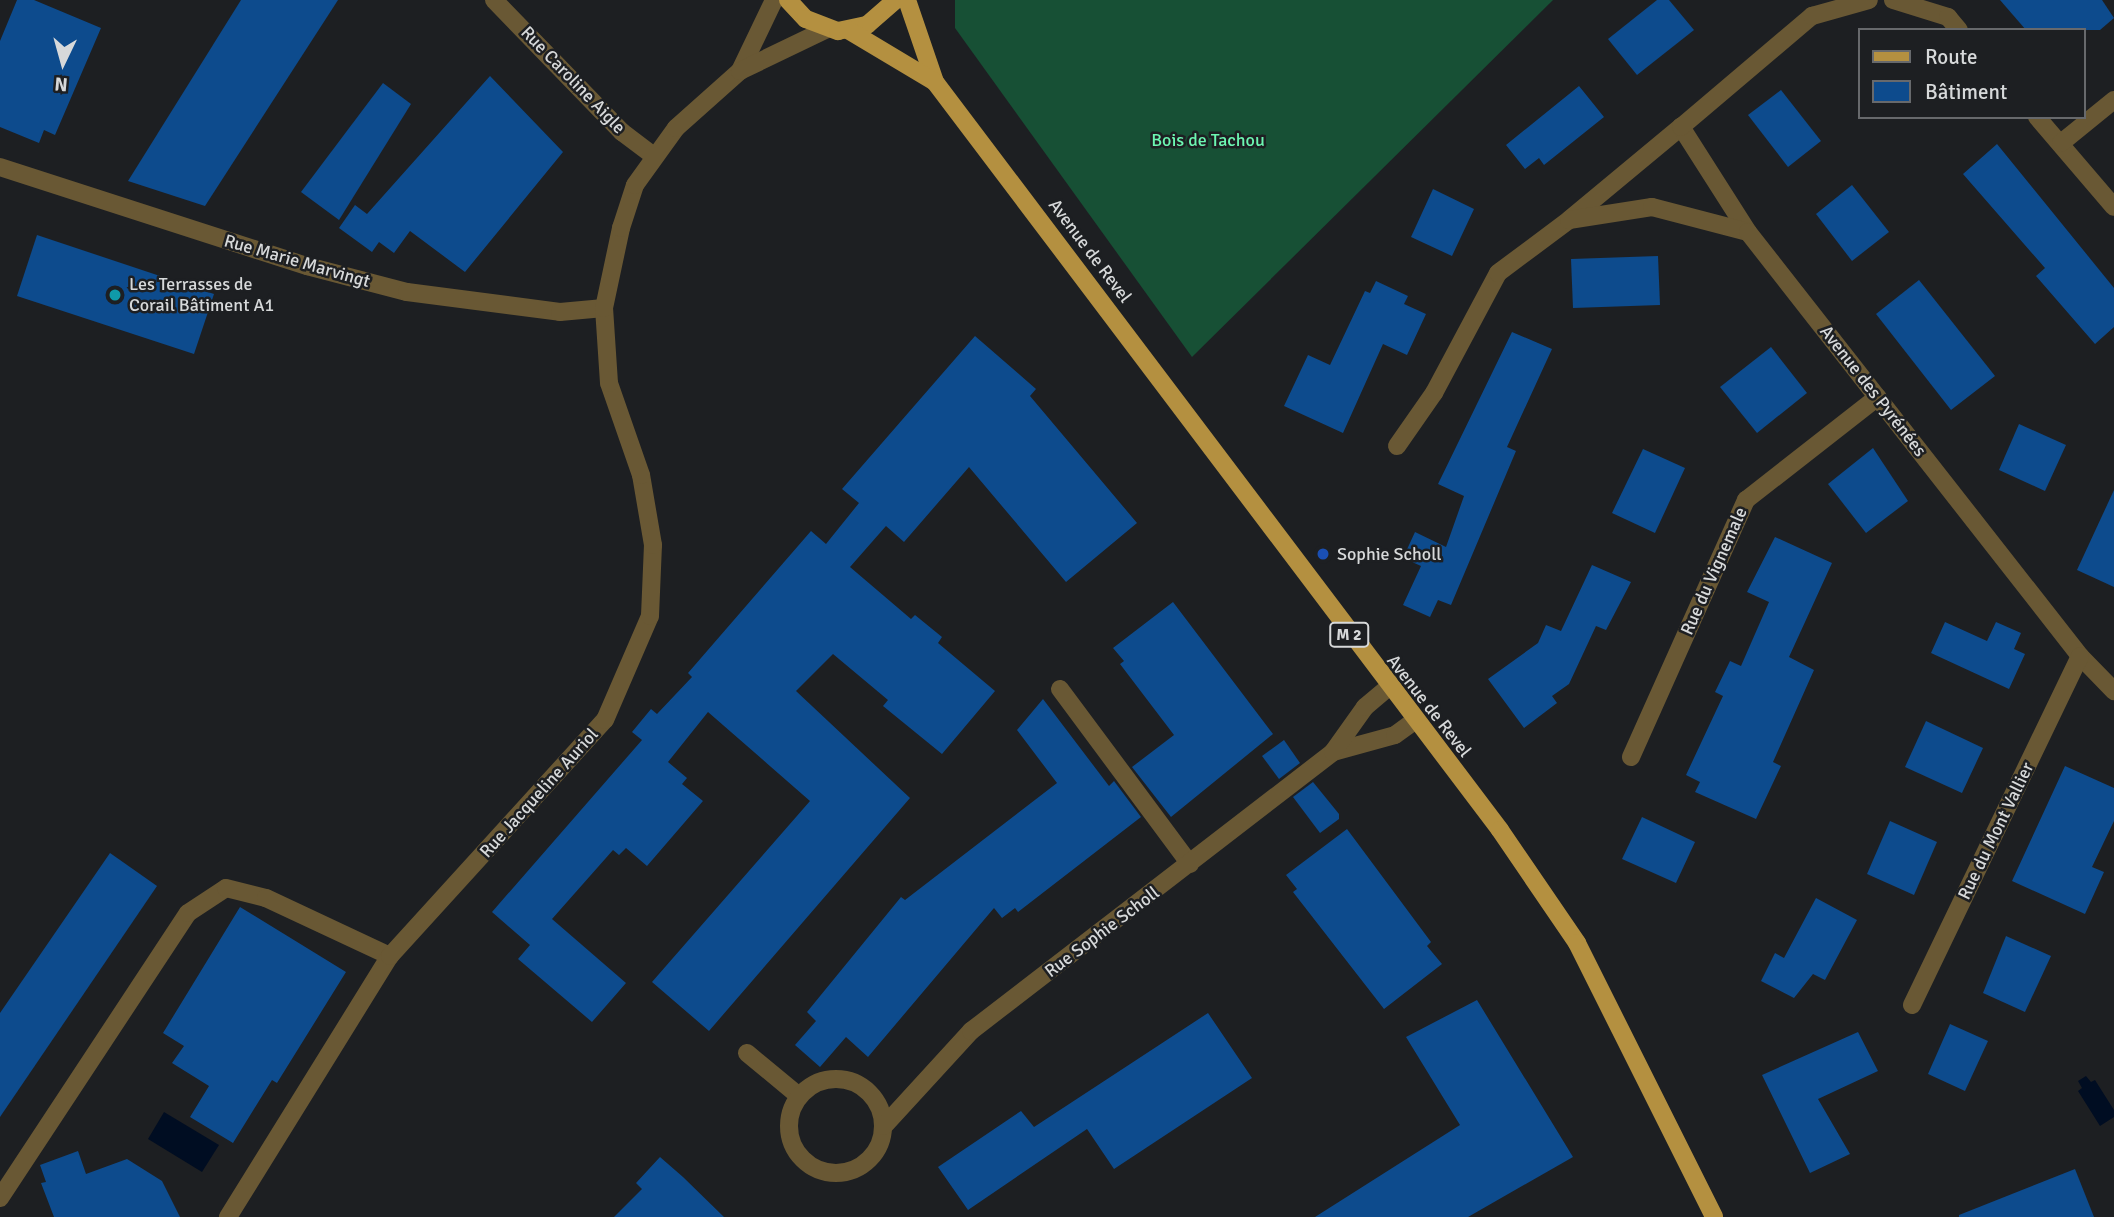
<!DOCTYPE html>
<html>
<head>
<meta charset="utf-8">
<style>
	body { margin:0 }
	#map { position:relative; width:2114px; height:1217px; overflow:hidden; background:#1d1f22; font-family:Signika,sans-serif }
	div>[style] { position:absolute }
	.forest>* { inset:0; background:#175035 }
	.water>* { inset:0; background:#000d22 }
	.building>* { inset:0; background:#0d4b8d }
	.minor>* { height:18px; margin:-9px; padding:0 9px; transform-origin:9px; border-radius:9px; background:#695834 }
	.minor>.ring { margin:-9px; padding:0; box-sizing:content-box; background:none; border:18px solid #695834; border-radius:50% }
	.major>* { height:18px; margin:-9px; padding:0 9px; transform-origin:9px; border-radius:9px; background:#b49040 }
	.dots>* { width:19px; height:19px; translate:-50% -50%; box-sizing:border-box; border:4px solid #1d1f22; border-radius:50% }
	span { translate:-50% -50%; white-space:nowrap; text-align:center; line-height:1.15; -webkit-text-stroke:5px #1d1f22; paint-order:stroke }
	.shield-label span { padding:2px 5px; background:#1d1f22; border:2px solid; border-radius:5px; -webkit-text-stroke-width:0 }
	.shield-label { font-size:16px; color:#d7d9da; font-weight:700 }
	.street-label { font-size:18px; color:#d7d9da }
	.park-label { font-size:18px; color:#6cf6b1 }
	.poi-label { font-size:18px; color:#d7d9da }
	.left { translate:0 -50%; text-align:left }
	.legend { position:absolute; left:1858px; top:28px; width:228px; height:91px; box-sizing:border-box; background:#1d1f22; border:2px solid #67696c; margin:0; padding:9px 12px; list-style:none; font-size:21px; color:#d7d9da }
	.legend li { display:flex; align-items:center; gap:14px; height:35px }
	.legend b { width:35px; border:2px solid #67696c }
	.north { position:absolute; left:28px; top:28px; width:70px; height:70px; -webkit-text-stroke:5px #1d1f22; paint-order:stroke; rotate:185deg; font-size:19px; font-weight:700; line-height:28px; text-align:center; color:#d7d9da }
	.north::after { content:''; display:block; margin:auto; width:24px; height:32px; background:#d7d9da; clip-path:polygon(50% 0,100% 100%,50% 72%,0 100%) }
</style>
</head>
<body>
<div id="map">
	<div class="forest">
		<i style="clip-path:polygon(955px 0,1553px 0,1192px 357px,955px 28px)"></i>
	</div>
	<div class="water">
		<i style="clip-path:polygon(2086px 1076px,2091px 1082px,2095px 1080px,2114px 1110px,2114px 1117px,2100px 1126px,2078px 1091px,2082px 1088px,2078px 1081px)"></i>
		<i style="clip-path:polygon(164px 1112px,219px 1145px,202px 1172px,148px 1139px)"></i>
	</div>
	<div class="building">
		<i style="clip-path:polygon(17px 0,34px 0,101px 28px,55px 135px,44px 130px,39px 143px,0 127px,0 41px)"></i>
		<i style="clip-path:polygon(241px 0,338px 0,205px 206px,128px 181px)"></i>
		<i style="clip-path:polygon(1657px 0,1669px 0,1694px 30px,1637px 75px,1608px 39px)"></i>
		<i style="clip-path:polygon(2000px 0,2102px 0,2114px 18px,2100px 30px,2026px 30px)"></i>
		<i style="clip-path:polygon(490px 76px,563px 152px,465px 272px,410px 231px,394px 253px,379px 242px,372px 252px,339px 228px,355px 205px,367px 214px)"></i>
		<i style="clip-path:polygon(383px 83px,411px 104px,339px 220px,301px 192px)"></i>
		<i style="clip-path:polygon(1579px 86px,1604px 117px,1544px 165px,1539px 158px,1525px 169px,1506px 145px)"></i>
		<i style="clip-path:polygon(1781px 90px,1821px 141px,1788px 167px,1748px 115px)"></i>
		<i style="clip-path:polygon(1997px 144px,2114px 288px,2114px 327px,2095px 344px,2036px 276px,2045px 268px,1963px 174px)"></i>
		<i style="clip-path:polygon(1852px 185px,1889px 232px,1852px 261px,1816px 214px)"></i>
		<i style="clip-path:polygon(1433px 189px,1474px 209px,1452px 256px,1411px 237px)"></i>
		<i style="clip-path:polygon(37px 235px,214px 294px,194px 354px,17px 296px)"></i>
		<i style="clip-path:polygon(1658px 256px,1660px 305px,1573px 308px,1571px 259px)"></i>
		<i style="clip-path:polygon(1919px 280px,1995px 376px,1951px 410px,1876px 314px)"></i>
		<i style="clip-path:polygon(1376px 281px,1408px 296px,1404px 304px,1426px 314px,1407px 355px,1383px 344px,1343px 433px,1284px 406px,1308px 355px,1330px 365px,1365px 291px,1370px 293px)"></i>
		<i style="clip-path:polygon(1512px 332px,1552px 349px,1507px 447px,1516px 451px,1451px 605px,1438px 600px,1430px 617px,1403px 605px,1421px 566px,1403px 558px,1415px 532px,1446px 547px,1464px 496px,1438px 484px)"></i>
		<i style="clip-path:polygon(975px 336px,1036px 389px,1030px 396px,1137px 523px,1066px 582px,969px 467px,904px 542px,886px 526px,850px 567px,911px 619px,915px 615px,942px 637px,938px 643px,995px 691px,942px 754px,883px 706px,888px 700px,833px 654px,796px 691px,910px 798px,709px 1031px,652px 982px,810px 801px,708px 712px,668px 762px,687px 778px,682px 784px,703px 801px,647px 866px,626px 848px,619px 855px,613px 850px,552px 919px,626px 983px,592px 1022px,518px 959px,530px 945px,492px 912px,642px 740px,632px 732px,651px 709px,657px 714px,692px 677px,688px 673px,811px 531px,826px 544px,859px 503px,842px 489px)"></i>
		<i style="clip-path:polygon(1771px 347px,1807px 393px,1757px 433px,1720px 387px)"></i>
		<i style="clip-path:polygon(2019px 424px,2066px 445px,2045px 491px,1999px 470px)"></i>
		<i style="clip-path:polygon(1873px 448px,1908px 501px,1866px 533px,1828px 484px)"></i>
		<i style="clip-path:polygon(1643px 449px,1685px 468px,1655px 533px,1612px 513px)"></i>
		<i style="clip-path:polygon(2114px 490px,2114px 587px,2077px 570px)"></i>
		<i style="clip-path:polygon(1775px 537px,1832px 563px,1789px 657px,1814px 670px,1773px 762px,1781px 766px,1756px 819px,1695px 792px,1700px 782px,1686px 775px,1723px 696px,1715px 692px,1730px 661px,1741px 666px,1769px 602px,1747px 592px)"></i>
		<i style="clip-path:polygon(1592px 565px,1631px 582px,1606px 630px,1596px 626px,1569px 684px,1552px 696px,1557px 703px,1524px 728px,1488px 679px,1538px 643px,1546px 625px,1561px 631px)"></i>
		<i style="clip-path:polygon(1173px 602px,1273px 734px,1171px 817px,1132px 767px,1174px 735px,1120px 664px,1124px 661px,1113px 648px)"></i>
		<i style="clip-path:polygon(1945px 622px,1987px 641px,1996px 622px,2021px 633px,2014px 649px,2025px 654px,2009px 689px,1931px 653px)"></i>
		<i style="clip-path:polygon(1043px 699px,1109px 786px,1114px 781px,1141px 817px,1018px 912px,1015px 908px,1002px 918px,994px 908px,868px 1057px,846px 1037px,820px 1067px,795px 1045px,816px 1021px,807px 1012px,901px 897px,905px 900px,1057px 783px,1017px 730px)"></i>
		<i style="clip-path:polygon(1926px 721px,1983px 748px,1962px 793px,1905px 767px)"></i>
		<i style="clip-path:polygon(1284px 740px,1300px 763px,1279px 779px,1262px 756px)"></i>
		<i style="clip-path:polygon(2065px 766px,2114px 788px,2114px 821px,2092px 867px,2104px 872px,2085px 914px,2012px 881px)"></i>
		<i style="clip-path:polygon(1313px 782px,1339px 814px,1339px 819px,1320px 833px,1293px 797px)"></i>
		<i style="clip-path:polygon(1642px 817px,1695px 842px,1676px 883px,1622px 859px)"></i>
		<i style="clip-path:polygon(1890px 821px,1937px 842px,1914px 895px,1867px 874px)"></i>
		<i style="clip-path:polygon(1347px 829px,1431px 942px,1427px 946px,1442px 964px,1384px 1009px,1293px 892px,1297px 889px,1286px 875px)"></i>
		<i style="clip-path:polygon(110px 853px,157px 886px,0 1117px,0 1013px)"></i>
		<i style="clip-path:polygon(1816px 898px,1857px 920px,1825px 980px,1813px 974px,1794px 998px,1761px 981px,1775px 953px,1784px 958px)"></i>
		<i style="clip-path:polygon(240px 907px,346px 972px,277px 1083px,272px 1080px,233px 1143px,190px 1117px,209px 1086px,172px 1063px,184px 1046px,163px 1033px)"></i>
		<i style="clip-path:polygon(2006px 936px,2051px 956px,2025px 1012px,1983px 993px)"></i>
		<i style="clip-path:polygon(1477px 1000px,1573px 1157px,1468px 1217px,1315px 1217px,1460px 1125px,1406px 1037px)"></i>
		<i style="clip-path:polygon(1208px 1013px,1252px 1078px,1114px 1169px,1087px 1129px,968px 1210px,938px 1167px,1021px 1111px,1034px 1127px)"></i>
		<i style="clip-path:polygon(1950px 1024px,1988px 1041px,1965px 1091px,1928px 1074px)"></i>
		<i style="clip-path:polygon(1858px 1032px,1878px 1071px,1818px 1099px,1850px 1154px,1810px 1173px,1762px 1075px)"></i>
		<i style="clip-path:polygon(78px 1151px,86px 1174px,127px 1159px,162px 1181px,180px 1217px,54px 1217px,41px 1183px,46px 1182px,40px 1165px)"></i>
		<i style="clip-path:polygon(660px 1157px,683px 1177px,724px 1217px,614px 1217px,642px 1189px,636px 1183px)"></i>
		<i style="clip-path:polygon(2075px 1169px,2094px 1217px,1959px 1217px,1959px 1215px)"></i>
	</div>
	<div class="minor">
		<i style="left:494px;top:0;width:184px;rotate:45.9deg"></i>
		<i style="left:622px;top:132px;width:40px;rotate:37deg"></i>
		<i style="left:1893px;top:0;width:58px;rotate:17.2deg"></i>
		<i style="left:1948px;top:17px;width:17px;rotate:50deg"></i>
		<i style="left:740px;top:71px;width:79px;rotate:-64.4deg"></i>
		<i style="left:2037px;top:117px;width:118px;rotate:49.5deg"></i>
		<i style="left:2061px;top:143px;width:68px;rotate:-39.1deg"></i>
		<i style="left:0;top:167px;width:323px;rotate:17.9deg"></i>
		<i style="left:307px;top:266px;width:103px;rotate:14.6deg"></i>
		<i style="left:407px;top:292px;width:154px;rotate:7.4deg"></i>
		<i style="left:560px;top:312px;width:44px;rotate:-5.2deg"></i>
		<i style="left:1570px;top:219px;width:144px;rotate:-39.7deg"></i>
		<i style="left:1748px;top:232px;width:125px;rotate:-122.5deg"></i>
		<i style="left:1681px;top:127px;width:172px;rotate:-40.3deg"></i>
		<i style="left:1812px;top:16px;width:59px;rotate:-15.7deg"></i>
		<i style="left:1397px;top:446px;width:65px;rotate:-55.1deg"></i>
		<i style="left:1434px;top:393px;width:136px;rotate:-61.9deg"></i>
		<i style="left:1498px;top:273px;width:89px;rotate:-36.7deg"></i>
		<i style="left:1569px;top:220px;width:84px;rotate:-8.9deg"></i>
		<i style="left:1652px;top:207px;width:99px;rotate:14.6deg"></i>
		<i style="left:1748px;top:232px;width:539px;rotate:51.94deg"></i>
		<i style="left:2080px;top:656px;width:49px;rotate:45.8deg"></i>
		<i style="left:1060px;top:689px;width:218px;rotate:53.4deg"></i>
		<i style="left:1333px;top:752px;width:64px;rotate:-15.3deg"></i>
		<i style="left:1395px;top:735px;width:24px;rotate:-36deg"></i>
		<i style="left:1631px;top:757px;width:282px;rotate:-65.9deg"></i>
		<i style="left:1746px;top:500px;width:167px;rotate:-38deg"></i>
		<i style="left:1912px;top:1005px;width:387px;rotate:-64.3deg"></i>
		<i style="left:747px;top:1053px;width:67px;rotate:39.6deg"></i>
		<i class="ring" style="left:789px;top:1079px;width:76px;height:76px"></i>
		<i style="left:884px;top:1126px;width:129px;rotate:-47.5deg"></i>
		<i style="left:971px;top:1031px;width:457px;rotate:-37.6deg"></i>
		<i style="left:1333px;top:752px;width:55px;rotate:-54.6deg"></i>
		<i style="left:1365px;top:707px;width:30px;rotate:-40deg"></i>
		<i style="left:0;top:1198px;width:341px;rotate:-56.6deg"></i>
		<i style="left:188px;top:913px;width:45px;rotate:-33.3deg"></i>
		<i style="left:226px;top:888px;width:41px;rotate:14deg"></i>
		<i style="left:266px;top:898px;width:137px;rotate:25.1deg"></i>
		<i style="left:228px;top:1217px;width:307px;rotate:-58.2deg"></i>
		<i style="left:390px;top:956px;width:319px;rotate:-47.7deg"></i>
		<i style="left:605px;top:720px;width:113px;rotate:-66.6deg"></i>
		<i style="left:650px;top:616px;width:71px;rotate:-87.6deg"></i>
		<i style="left:653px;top:545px;width:71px;rotate:-99.7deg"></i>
		<i style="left:641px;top:475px;width:97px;rotate:-109.2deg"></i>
		<i style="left:609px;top:383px;width:75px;rotate:-93.8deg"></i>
		<i style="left:604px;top:308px;width:82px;rotate:-78deg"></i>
		<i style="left:621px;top:228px;width:45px;rotate:-72deg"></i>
		<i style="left:635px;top:185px;width:70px;rotate:-54.3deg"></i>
		<i style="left:676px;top:128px;width:86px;rotate:-41.7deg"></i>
		<i style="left:740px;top:71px;width:97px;rotate:-25.8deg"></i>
	</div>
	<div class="major">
		<i style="left:788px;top:0;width:26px;rotate:47deg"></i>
		<i style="left:806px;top:19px;width:34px;rotate:21deg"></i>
		<i style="left:838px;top:31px;width:30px;rotate:-12deg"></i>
		<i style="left:867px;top:25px;width:38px;rotate:-41deg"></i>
		<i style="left:907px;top:0;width:87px;rotate:71.1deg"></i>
		<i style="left:935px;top:82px;width:937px;rotate:52.93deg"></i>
		<i style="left:1500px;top:830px;width:137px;rotate:55.7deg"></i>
		<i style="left:1577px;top:943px;width:306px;rotate:63.4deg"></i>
		<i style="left:848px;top:30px;width:101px;rotate:30.9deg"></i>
	</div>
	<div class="dots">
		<i style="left:115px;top:295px;background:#0f9aa8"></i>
		<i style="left:1323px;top:554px;background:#1a4fb4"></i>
	</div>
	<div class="shield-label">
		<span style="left:1349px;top:635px">M 2</span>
	</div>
	<div class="street-label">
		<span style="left:573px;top:80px;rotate:46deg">Rue Caroline Aigle</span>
		<span style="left:1090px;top:251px;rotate:53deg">Avenue de Revel</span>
		<span style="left:297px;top:261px;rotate:16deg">Rue Marie Marvingt</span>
		<span style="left:1873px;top:391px;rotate:52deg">Avenue des Pyrénées</span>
		<span style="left:1714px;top:571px;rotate:-66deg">Rue du Vignemale</span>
		<span style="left:1429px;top:706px;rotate:52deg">Avenue de Revel</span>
		<span style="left:539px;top:793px;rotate:-48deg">Rue Jacqueline Auriol</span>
		<span style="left:1996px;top:831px;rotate:-64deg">Rue du Mont Vallier</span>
		<span style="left:1102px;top:932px;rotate:-37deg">Rue Sophie Scholl</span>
	</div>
	<div class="park-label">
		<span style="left:1208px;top:140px">Bois de Tachou</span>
	</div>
	<div class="poi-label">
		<span class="left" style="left:129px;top:295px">Les Terrasses de<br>Corail Bâtiment A1</span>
		<span class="left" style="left:1337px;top:554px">Sophie Scholl</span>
	</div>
	<ul class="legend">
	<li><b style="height:9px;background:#b49040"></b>Route</li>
	<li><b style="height:19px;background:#0d4b8d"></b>Bâtiment</li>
	</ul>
	<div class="north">N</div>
</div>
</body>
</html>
